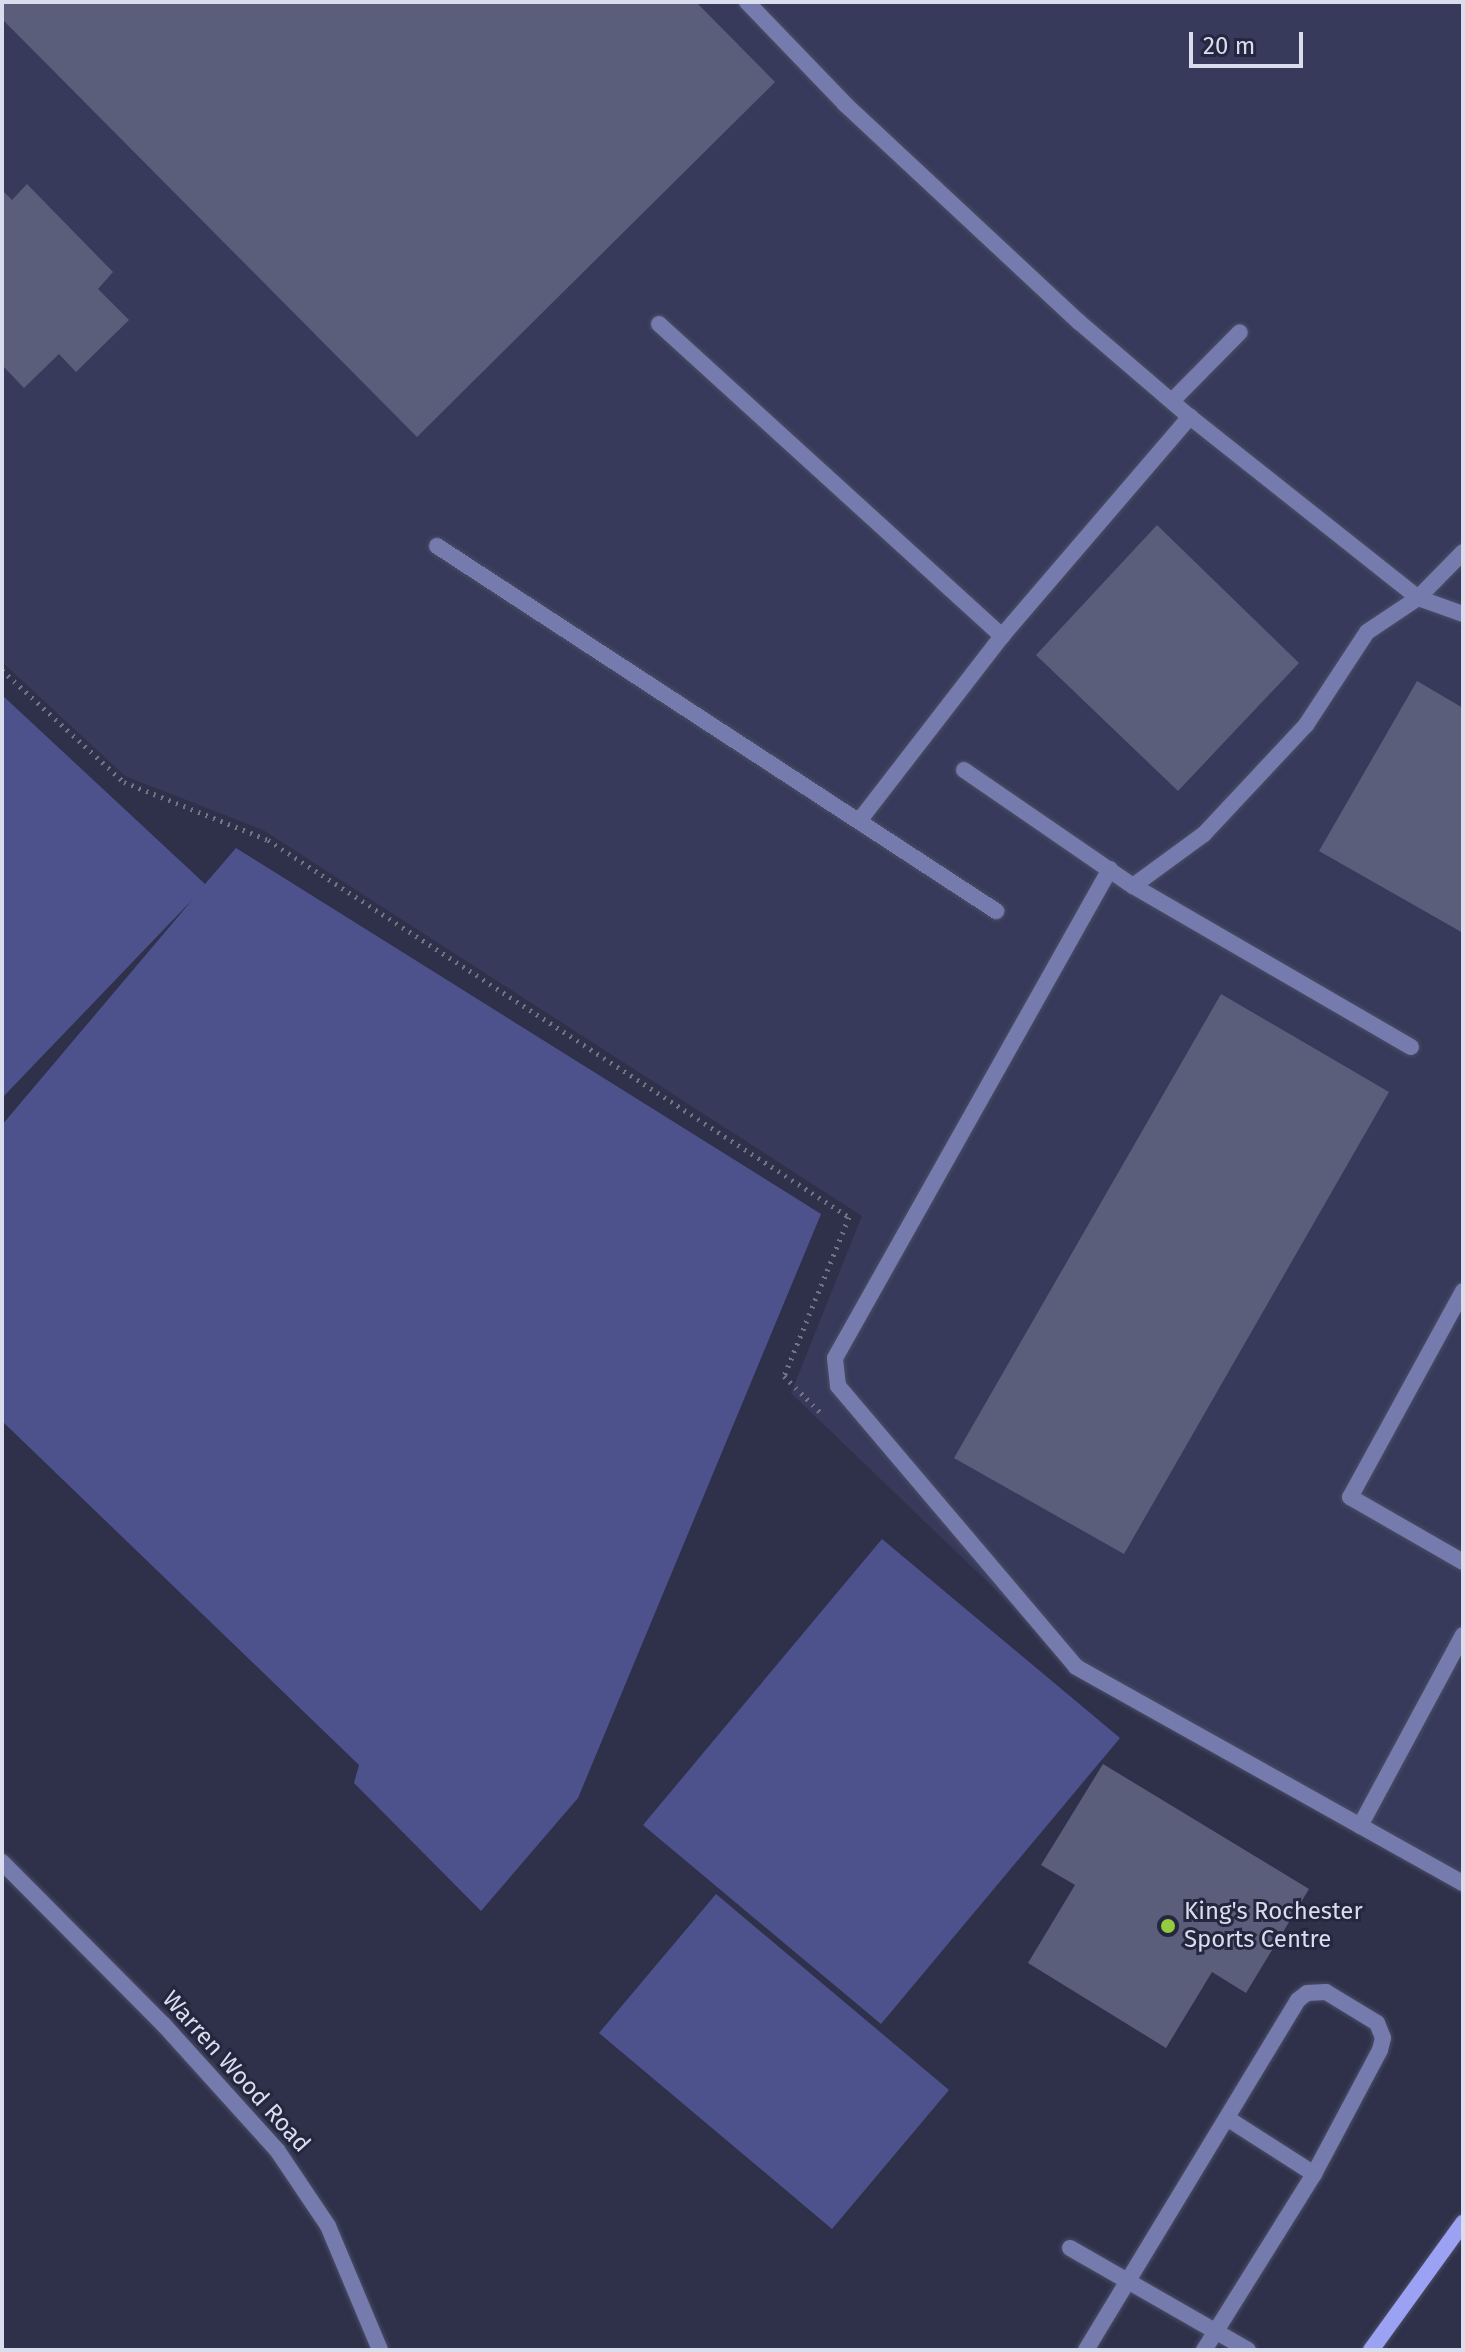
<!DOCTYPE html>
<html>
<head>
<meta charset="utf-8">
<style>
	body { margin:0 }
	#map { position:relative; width:1465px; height:2352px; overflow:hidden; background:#2f314b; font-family:"Fira Sans",sans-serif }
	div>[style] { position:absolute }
	.built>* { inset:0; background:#373a5a }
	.green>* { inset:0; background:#4e528c }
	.building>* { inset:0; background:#5b5e7a }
	.path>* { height:5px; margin-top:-2.5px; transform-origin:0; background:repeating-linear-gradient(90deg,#717389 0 2px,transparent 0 8px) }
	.roads { filter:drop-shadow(0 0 2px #4a4d65) drop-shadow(0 0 2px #4a4d65) }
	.service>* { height:16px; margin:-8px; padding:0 8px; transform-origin:8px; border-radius:8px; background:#767bae }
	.minor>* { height:16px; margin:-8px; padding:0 8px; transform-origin:8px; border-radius:8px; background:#767bae }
	.secondary>* { height:16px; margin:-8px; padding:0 8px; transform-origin:8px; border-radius:8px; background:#9ba2f3 }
	.dots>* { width:22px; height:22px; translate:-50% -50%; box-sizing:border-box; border:4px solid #252740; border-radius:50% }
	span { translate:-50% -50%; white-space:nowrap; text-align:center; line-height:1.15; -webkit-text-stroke:6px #252740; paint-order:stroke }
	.poi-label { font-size:24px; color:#dadded }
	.left { translate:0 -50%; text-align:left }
	.street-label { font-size:24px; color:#dadded }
	.frame { position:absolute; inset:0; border:4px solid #dadded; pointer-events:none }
	.scale { position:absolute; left:1189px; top:32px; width:114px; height:36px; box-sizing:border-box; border:4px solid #dadded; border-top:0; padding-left:10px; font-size:24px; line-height:28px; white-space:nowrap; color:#dadded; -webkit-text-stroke:6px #252740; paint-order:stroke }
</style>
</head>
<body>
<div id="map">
	<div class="built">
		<i style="clip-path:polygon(2px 2px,1463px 2px,1463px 1890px,1076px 1667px,791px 1393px,862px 1216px,263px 830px,125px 776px,2px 662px)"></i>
	</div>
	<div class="green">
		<i style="clip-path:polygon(2px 695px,205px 884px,236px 848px,821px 1214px,578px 1798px,481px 1911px,354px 1783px,359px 1765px,2px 1421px,2px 1125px,193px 899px,2px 1098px)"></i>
		<i style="clip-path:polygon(882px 1539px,1120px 1738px,881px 2024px,643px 1825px)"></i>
		<i style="clip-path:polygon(716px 1894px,949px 2090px,832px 2229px,599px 2033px)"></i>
	</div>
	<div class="building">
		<i style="clip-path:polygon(2px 2px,696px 2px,775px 82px,417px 437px,2px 19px)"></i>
		<i style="clip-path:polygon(27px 184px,113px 272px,98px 289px,129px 320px,76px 372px,59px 354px,24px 388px,2px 365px,2px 190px,12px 200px)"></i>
		<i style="clip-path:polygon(1157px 525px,1299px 663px,1178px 791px,1036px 655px)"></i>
		<i style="clip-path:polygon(1417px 681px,1463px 708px,1463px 933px,1319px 851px)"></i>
		<i style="clip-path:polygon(1221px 994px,1389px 1092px,1124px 1554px,954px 1458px)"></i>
		<i style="clip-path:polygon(1103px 1764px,1309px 1889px,1246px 1993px,1212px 1972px,1166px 2048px,1028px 1963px,1075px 1885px,1041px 1865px)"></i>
	</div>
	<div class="path">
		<i style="left:2px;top:670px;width:166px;rotate:42.6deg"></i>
		<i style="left:124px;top:782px;width:155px;rotate:21.9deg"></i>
		<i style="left:268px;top:840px;width:693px;rotate:32.98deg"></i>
		<i style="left:849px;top:1217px;width:172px;rotate:112.2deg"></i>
		<i style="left:784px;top:1376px;width:54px;rotate:45deg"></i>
	</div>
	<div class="roads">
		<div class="service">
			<i style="left:747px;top:2px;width:141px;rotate:46.1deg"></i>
			<i style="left:845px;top:104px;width:320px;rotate:43deg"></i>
			<i style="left:1079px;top:322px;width:146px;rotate:40.6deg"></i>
			<i style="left:1190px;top:417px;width:291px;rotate:38.4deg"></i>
			<i style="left:1418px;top:598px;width:48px;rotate:19.6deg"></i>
			<i style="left:659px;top:324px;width:464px;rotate:42.3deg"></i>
			<i style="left:1173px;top:400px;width:95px;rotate:-45.4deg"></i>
			<i style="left:437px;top:546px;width:668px;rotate:33.14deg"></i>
			<i style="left:964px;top:770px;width:205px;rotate:34.5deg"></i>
			<i style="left:859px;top:821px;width:234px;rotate:-52.3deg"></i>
			<i style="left:1002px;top:636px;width:289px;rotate:-49.4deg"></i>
			<i style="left:1110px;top:869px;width:561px;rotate:119.35deg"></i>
			<i style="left:835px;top:1358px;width:28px;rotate:84deg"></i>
			<i style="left:838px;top:1386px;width:368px;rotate:49.7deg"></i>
			<i style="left:1076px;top:1667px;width:443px;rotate:29.2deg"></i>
			<i style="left:1411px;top:1047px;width:321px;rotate:-149.9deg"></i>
			<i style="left:1133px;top:886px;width:88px;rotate:-36.2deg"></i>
			<i style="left:1204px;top:834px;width:149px;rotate:-46.9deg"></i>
			<i style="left:1306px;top:725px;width:111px;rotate:-56.7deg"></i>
			<i style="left:1367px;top:632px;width:61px;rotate:-33.7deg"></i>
			<i style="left:1463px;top:1291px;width:235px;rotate:118.7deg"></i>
			<i style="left:1350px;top:1497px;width:130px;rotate:29.9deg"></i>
			<i style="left:1360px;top:1826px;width:217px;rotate:-61.7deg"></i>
			<i style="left:1230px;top:2120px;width:100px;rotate:32.7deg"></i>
			<i style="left:1070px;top:2248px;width:205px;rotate:29.8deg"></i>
			<i style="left:1086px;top:2350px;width:409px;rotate:-58.8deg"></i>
			<i style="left:1298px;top:2000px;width:11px;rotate:-38deg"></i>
			<i style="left:1307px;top:1993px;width:19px;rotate:-3deg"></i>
			<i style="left:1326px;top:1992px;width:60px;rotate:31.3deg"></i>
			<i style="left:1377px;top:2023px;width:16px;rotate:68deg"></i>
			<i style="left:1383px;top:2038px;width:12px;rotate:104deg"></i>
			<i style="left:1380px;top:2050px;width:140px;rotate:118deg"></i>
			<i style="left:1314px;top:2174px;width:208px;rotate:122deg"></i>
		</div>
		<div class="minor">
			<i style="left:1418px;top:598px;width:64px;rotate:-45.6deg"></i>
			<i style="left:2px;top:1862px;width:230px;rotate:45.2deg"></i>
			<i style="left:164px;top:2025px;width:169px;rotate:47.9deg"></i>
			<i style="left:277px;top:2150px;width:92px;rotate:56.1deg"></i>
			<i style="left:328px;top:2226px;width:134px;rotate:67.2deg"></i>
		</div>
		<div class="secondary">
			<i style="left:1371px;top:2350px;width:157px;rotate:-54.1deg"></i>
		</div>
	</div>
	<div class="dots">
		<i style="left:1168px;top:1926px;background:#93cd3e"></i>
	</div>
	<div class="poi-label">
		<span class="left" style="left:1184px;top:1926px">King's Rochester<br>Sports Centre</span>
	</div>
	<div class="street-label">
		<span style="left:236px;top:2072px;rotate:48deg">Warren Wood Road</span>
	</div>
	<div class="frame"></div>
	<div class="scale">20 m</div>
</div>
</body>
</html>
